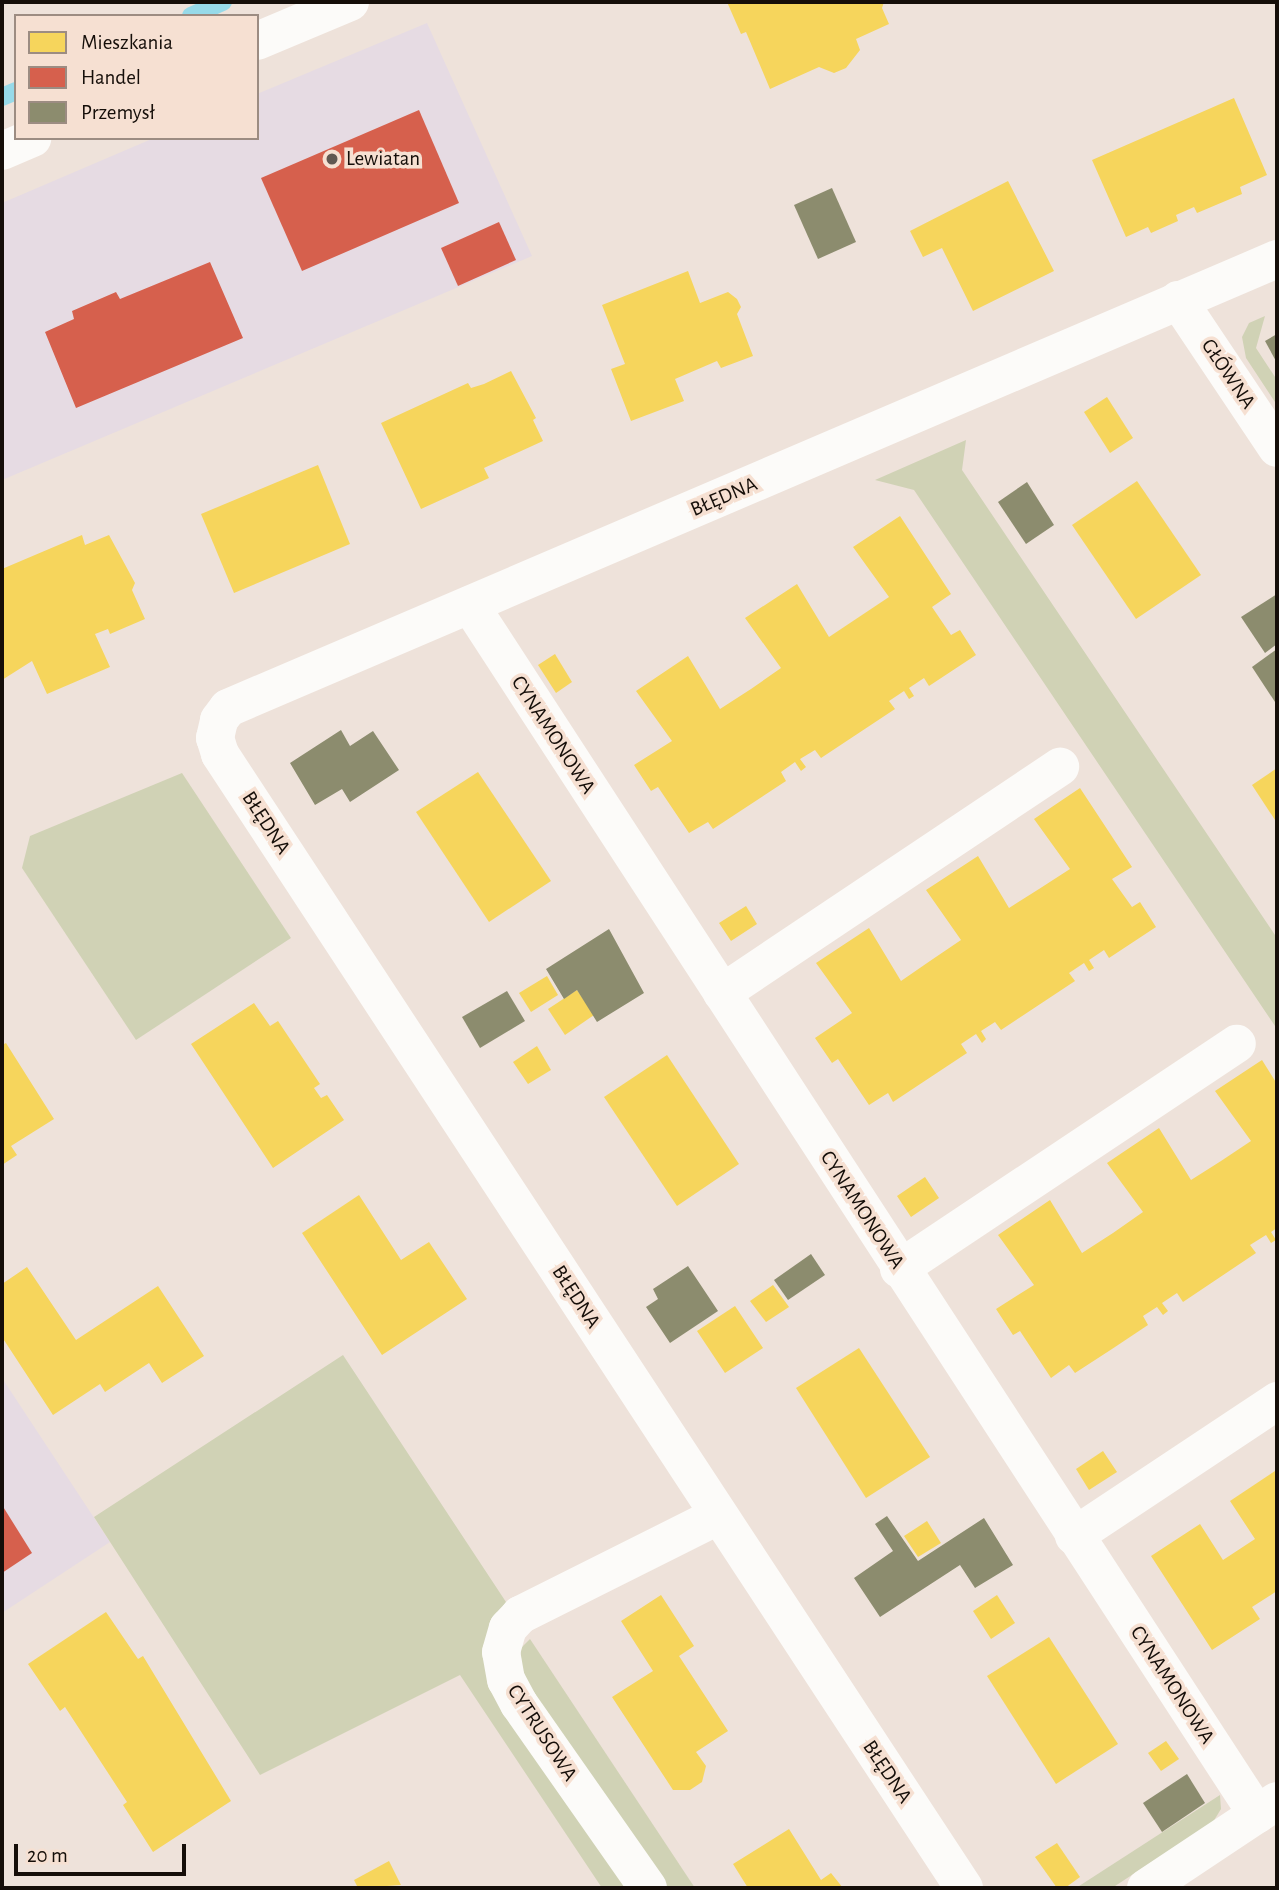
<!DOCTYPE html>
<html>
<head>
<meta charset="utf-8">
<style>
	body { margin:0 }
	#map { position:relative; width:1279px; height:1890px; overflow:hidden; background:#eee2da; font-family:"Alegreya Sans",sans-serif }
	div>[style] { position:absolute }
	.commercial>* { inset:0; background:#e6dbe3 }
	.green>* { inset:0; background:#d0d2b5 }
	.homes>* { inset:0; background:#f6d55c }
	.shops>* { inset:0; background:#d6604d }
	.industry>* { inset:0; background:#8c8c6e }
	.stream>* { height:18px; margin:-9px; padding:0 9px; transform-origin:9px; border-radius:9px; background:#97dae9 }
	.minor>* { height:38px; margin:-19px; padding:0 19px; transform-origin:19px; border-radius:19px; background:#fcfbf9 }
	.dots>* { width:19px; height:19px; translate:-50% -50%; box-sizing:border-box; border:4px solid #f6e0d2; border-radius:50% }
	span { translate:-50% -50%; white-space:nowrap; text-align:center; line-height:1.15; -webkit-text-stroke:7px #f6e0d2; paint-order:stroke }
	.poi-label { font-size:21px; color:#150e09 }
	.left { translate:0 -50%; text-align:left }
	.street-label { font-size:21px; color:#150e09 }
	.frame { position:absolute; inset:0; border:4px solid #150e09; pointer-events:none }
	.legend { position:absolute; left:14px; top:14px; width:245px; height:126px; box-sizing:border-box; background:#f6e0d2; border:2px solid #9c8c82; margin:0; padding:9px 12px; list-style:none; font-size:21px; color:#150e09 }
	.legend li { display:flex; align-items:center; gap:14px; height:35px }
	.legend b { width:35px; border:2px solid #9c8c82 }
	.scale { position:absolute; left:14px; top:1844px; width:172px; height:32px; box-sizing:border-box; border:4px solid #150e09; border-top:0; padding-left:9px; font-size:21px; line-height:24px; white-space:nowrap; color:#150e09; -webkit-text-stroke:5px #f6e0d2; paint-order:stroke }
</style>
</head>
<body>
<div id="map">
	<div class="commercial">
		<i style="clip-path:polygon(427px 23px,532px 256px,2px 480px,2px 203px,154px 138px,257px 138px,257px 94px)"></i>
		<i style="clip-path:polygon(2px 1378px,110px 1542px,2px 1613px)"></i>
	</div>
	<div class="green">
		<i style="clip-path:polygon(1265px 316px,1256px 348px,1277px 380px,1277px 405px,1246px 358px,1242px 337px,1249px 323px)"></i>
		<i style="clip-path:polygon(966px 440px,962px 470px,1277px 938px,1277px 1029px,914px 490px,875px 480px)"></i>
		<i style="clip-path:polygon(182px 773px,291px 938px,136px 1040px,22px 868px,30px 836px)"></i>
		<i style="clip-path:polygon(343px 1355px,506px 1602px,508px 1614px,496px 1629px,632px 1888px,602px 1888px,460px 1675px,260px 1775px,94px 1517px)"></i>
		<i style="clip-path:polygon(530px 1639px,695px 1888px,666px 1888px,524px 1683px,520px 1649px)"></i>
		<i style="clip-path:polygon(1220px 1795px,1221px 1809px,1213px 1822px,1112px 1888px,1076px 1888px)"></i>
	</div>
	<div class="homes">
		<i style="clip-path:polygon(727px 2px,884px 2px,882px 8px,889px 24px,856px 39px,860px 50px,846px 68px,834px 73px,819px 67px,770px 89px,746px 32px,741px 34px)"></i>
		<i style="clip-path:polygon(1234px 98px,1267px 175px,1240px 187px,1242px 194px,1197px 213px,1194px 207px,1176px 215px,1178px 221px,1151px 233px,1148px 227px,1126px 237px,1092px 160px)"></i>
		<i style="clip-path:polygon(1008px 181px,1054px 271px,973px 311px,942px 248px,923px 257px,910px 231px)"></i>
		<i style="clip-path:polygon(688px 271px,700px 303px,728px 292px,737px 299px,741px 307px,737px 314px,753px 356px,721px 368px,717px 361px,675px 379px,684px 401px,631px 421px,611px 369px,625px 364px,602px 305px)"></i>
		<i style="clip-path:polygon(511px 371px,536px 418px,533px 420px,543px 441px,484px 468px,489px 478px,421px 509px,381px 423px,468px 383px,471px 388px,484px 384px)"></i>
		<i style="clip-path:polygon(1107px 397px,1133px 438px,1110px 453px,1084px 412px)"></i>
		<i style="clip-path:polygon(318px 465px,350px 544px,234px 593px,201px 514px)"></i>
		<i style="clip-path:polygon(1137px 481px,1201px 575px,1136px 619px,1072px 525px)"></i>
		<i style="clip-path:polygon(900px 516px,951px 594px,932px 607px,951px 635px,960px 630px,976px 655px,929px 686px,924px 678px,909px 688px,914px 696px,909px 699px,904px 691px,889px 701px,895px 709px,821px 758px,815px 750px,800px 759px,806px 767px,801px 771px,795px 762px,781px 772px,786px 781px,713px 829px,708px 822px,689px 833px,658px 787px,651px 791px,634px 765px,672px 741px,636px 691px,688px 656px,720px 709px,751px 689px,781px 668px,745px 618px,797px 584px,829px 637px,889px 597px,853px 547px)"></i>
		<i style="clip-path:polygon(82px 535px,85px 545px,109px 535px,135px 583px,132px 590px,145px 619px,110px 634px,108px 629px,95px 634px,110px 667px,47px 694px,32px 661px,2px 680px,2px 569px)"></i>
		<i style="clip-path:polygon(555px 654px,572px 682px,556px 693px,538px 665px)"></i>
		<i style="clip-path:polygon(1277px 768px,1277px 823px,1252px 785px)"></i>
		<i style="clip-path:polygon(478px 772px,551px 881px,489px 922px,416px 812px)"></i>
		<i style="clip-path:polygon(1080px 788px,1132px 867px,1112px 879px,1132px 907px,1140px 902px,1156px 927px,1109px 958px,1104px 950px,1089px 960px,1094px 968px,1089px 971px,1084px 963px,1069px 973px,1075px 981px,1001px 1030px,995px 1022px,981px 1031px,986px 1039px,982px 1043px,976px 1034px,961px 1044px,967px 1053px,893px 1102px,888px 1093px,869px 1105px,838px 1059px,832px 1063px,815px 1038px,852px 1013px,816px 963px,869px 928px,901px 981px,930px 961px,961px 940px,926px 890px,978px 856px,1009px 908px,1039px 889px,1070px 869px,1034px 819px)"></i>
		<i style="clip-path:polygon(746px 906px,757px 924px,731px 941px,719px 923px)"></i>
		<i style="clip-path:polygon(547px 976px,558px 995px,531px 1012px,519px 993px)"></i>
		<i style="clip-path:polygon(577px 990px,594px 1015px,565px 1035px,548px 1009px)"></i>
		<i style="clip-path:polygon(254px 1003px,270px 1026px,278px 1021px,320px 1084px,314px 1088px,321px 1098px,327px 1095px,344px 1120px,273px 1168px,191px 1044px)"></i>
		<i style="clip-path:polygon(6px 1043px,54px 1119px,11px 1146px,17px 1155px,2px 1165px,2px 1045px)"></i>
		<i style="clip-path:polygon(537px 1046px,551px 1070px,528px 1084px,513px 1062px)"></i>
		<i style="clip-path:polygon(667px 1055px,739px 1164px,677px 1206px,604px 1097px)"></i>
		<i style="clip-path:polygon(1262px 1060px,1277px 1084px,1277px 1228px,1271px 1232px,1276px 1240px,1271px 1243px,1266px 1235px,1250px 1245px,1256px 1253px,1183px 1302px,1177px 1293px,1162px 1303px,1168px 1311px,1163px 1315px,1157px 1307px,1143px 1316px,1148px 1325px,1112px 1349px,1075px 1373px,1069px 1365px,1051px 1378px,1020px 1331px,1013px 1335px,996px 1309px,1034px 1285px,998px 1235px,1050px 1200px,1082px 1253px,1113px 1233px,1143px 1212px,1107px 1163px,1159px 1128px,1191px 1180px,1221px 1161px,1251px 1141px,1215px 1091px)"></i>
		<i style="clip-path:polygon(925px 1177px,939px 1198px,911px 1217px,897px 1196px)"></i>
		<i style="clip-path:polygon(359px 1195px,401px 1260px,429px 1242px,467px 1299px,382px 1355px,302px 1233px)"></i>
		<i style="clip-path:polygon(27px 1267px,76px 1340px,158px 1286px,204px 1356px,162px 1383px,149px 1363px,105px 1392px,100px 1384px,53px 1415px,2px 1337px,2px 1284px)"></i>
		<i style="clip-path:polygon(773px 1285px,789px 1307px,766px 1322px,750px 1301px)"></i>
		<i style="clip-path:polygon(735px 1306px,763px 1348px,725px 1373px,697px 1331px)"></i>
		<i style="clip-path:polygon(859px 1348px,930px 1457px,866px 1498px,796px 1388px)"></i>
		<i style="clip-path:polygon(1103px 1451px,1117px 1472px,1089px 1490px,1076px 1469px)"></i>
		<i style="clip-path:polygon(1275px 1471px,1277px 1591px,1252px 1607px,1260px 1619px,1212px 1650px,1151px 1556px,1200px 1524px,1223px 1560px,1255px 1539px,1230px 1501px)"></i>
		<i style="clip-path:polygon(927px 1521px,941px 1543px,918px 1557px,904px 1536px)"></i>
		<i style="clip-path:polygon(661px 1595px,694px 1646px,679px 1656px,728px 1731px,696px 1752px,706px 1766px,702px 1782px,690px 1790px,673px 1790px,612px 1697px,653px 1671px,621px 1621px)"></i>
		<i style="clip-path:polygon(997px 1595px,1015px 1623px,991px 1639px,973px 1611px)"></i>
		<i style="clip-path:polygon(106px 1612px,138px 1659px,143px 1656px,231px 1801px,153px 1852px,123px 1805px,127px 1802px,65px 1707px,60px 1711px,28px 1664px)"></i>
		<i style="clip-path:polygon(1049px 1637px,1118px 1744px,1056px 1784px,987px 1676px)"></i>
		<i style="clip-path:polygon(1166px 1741px,1179px 1759px,1161px 1771px,1148px 1753px)"></i>
		<i style="clip-path:polygon(789px 1829px,821px 1880px,831px 1873px,843px 1888px,748px 1888px,733px 1864px)"></i>
		<i style="clip-path:polygon(1057px 1843px,1080px 1877px,1065px 1888px,1057px 1888px,1035px 1857px)"></i>
		<i style="clip-path:polygon(389px 1861px,401px 1885px,358px 1888px,354px 1880px)"></i>
	</div>
	<div class="shops">
		<i style="clip-path:polygon(419px 110px,459px 203px,302px 271px,261px 178px)"></i>
		<i style="clip-path:polygon(499px 222px,516px 260px,458px 286px,441px 248px)"></i>
		<i style="clip-path:polygon(210px 262px,243px 338px,76px 408px,45px 332px,74px 319px,72px 311px,116px 292px,120px 299px)"></i>
		<i style="clip-path:polygon(2px 1505px,32px 1553px,2px 1573px)"></i>
	</div>
	<div class="industry">
		<i style="clip-path:polygon(832px 188px,856px 242px,818px 259px,794px 205px)"></i>
		<i style="clip-path:polygon(1277px 334px,1277px 363px,1265px 341px)"></i>
		<i style="clip-path:polygon(1027px 482px,1054px 525px,1026px 544px,998px 502px)"></i>
		<i style="clip-path:polygon(1277px 594px,1277px 644px,1265px 653px,1241px 617px)"></i>
		<i style="clip-path:polygon(1277px 649px,1277px 705px,1252px 667px)"></i>
		<i style="clip-path:polygon(341px 730px,350px 746px,373px 731px,399px 770px,350px 802px,342px 789px,315px 805px,290px 763px)"></i>
		<i style="clip-path:polygon(609px 929px,644px 993px,597px 1022px,577px 990px,564px 999px,546px 969px)"></i>
		<i style="clip-path:polygon(507px 991px,525px 1021px,480px 1048px,462px 1017px)"></i>
		<i style="clip-path:polygon(811px 1254px,825px 1275px,788px 1300px,774px 1280px)"></i>
		<i style="clip-path:polygon(688px 1266px,718px 1311px,670px 1343px,646px 1307px,658px 1299px,653px 1289px)"></i>
		<i style="clip-path:polygon(887px 1516px,918px 1561px,984px 1518px,1013px 1565px,975px 1588px,960px 1565px,880px 1617px,854px 1578px,893px 1551px,875px 1524px)"></i>
		<i style="clip-path:polygon(1187px 1774px,1205px 1803px,1162px 1832px,1143px 1803px)"></i>
	</div>
	<div class="stream">
		<i style="left:191px;top:16px;width:35px;rotate:-24deg"></i>
		<i style="left:2px;top:97px;width:15px;rotate:-23deg"></i>
	</div>
	<div class="minor">
		<i style="left:257px;top:41px;width:101px;rotate:-22.8deg"></i>
		<i style="left:2px;top:151px;width:33px;rotate:-23deg"></i>
		<i style="left:1178px;top:300px;width:178px;rotate:56.2deg"></i>
		<i style="left:470px;top:605px;width:1443px;rotate:56.94deg"></i>
		<i style="left:722px;top:993px;width:407px;rotate:-33.8deg"></i>
		<i style="left:899px;top:1269px;width:406px;rotate:-33.7deg"></i>
		<i style="left:1074px;top:1536px;width:244px;rotate:-33.6deg"></i>
		<i style="left:648px;top:1888px;width:225px;rotate:-125deg"></i>
		<i style="left:519px;top:1704px;width:27px;rotate:-118deg"></i>
		<i style="left:506px;top:1680px;width:28px;rotate:-100deg"></i>
		<i style="left:501px;top:1652px;width:25px;rotate:-74deg"></i>
		<i style="left:508px;top:1628px;width:18px;rotate:-47deg"></i>
		<i style="left:520px;top:1615px;width:221px;rotate:-26.6deg"></i>
		<i style="left:964px;top:1888px;width:1356px;rotate:-123.27deg"></i>
		<i style="left:220px;top:754px;width:17px;rotate:-107deg"></i>
		<i style="left:215px;top:738px;width:18px;rotate:-77deg"></i>
		<i style="left:219px;top:720px;width:15px;rotate:-53deg"></i>
		<i style="left:228px;top:708px;width:1141px;rotate:-23.17deg"></i>
		<i style="left:1146px;top:1888px;width:157px;rotate:-33.6deg"></i>
	</div>
	<div class="dots">
		<i style="left:332px;top:159px;background:#615852"></i>
	</div>
	<div class="poi-label">
		<span class="left" style="left:346px;top:159px">Lewiatan</span>
	</div>
	<div class="street-label">
		<span style="left:1228px;top:374px;rotate:56deg">GŁÓWNA</span>
		<span style="left:724px;top:497px;rotate:-23deg">BŁĘDNA</span>
		<span style="left:553px;top:735px;rotate:57deg">CYNAMONOWA</span>
		<span style="left:266px;top:823px;rotate:57deg">BŁĘDNA</span>
		<span style="left:862px;top:1210px;rotate:57deg">CYNAMONOWA</span>
		<span style="left:576px;top:1297px;rotate:57deg">BŁĘDNA</span>
		<span style="left:1172px;top:1685px;rotate:57deg">CYNAMONOWA</span>
		<span style="left:542px;top:1733px;rotate:57deg">CYTRUSOWA</span>
		<span style="left:887px;top:1772px;rotate:56deg">BŁĘDNA</span>
	</div>
	<div class="frame"></div>
	<ul class="legend">
	<li><b style="height:19px;background:#f6d55c"></b>Mieszkania</li>
	<li><b style="height:19px;background:#d6604d"></b>Handel</li>
	<li><b style="height:19px;background:#8c8c6e"></b>Przemysł</li>
	</ul>
	<div class="scale">20 m</div>
</div>
</body>
</html>
